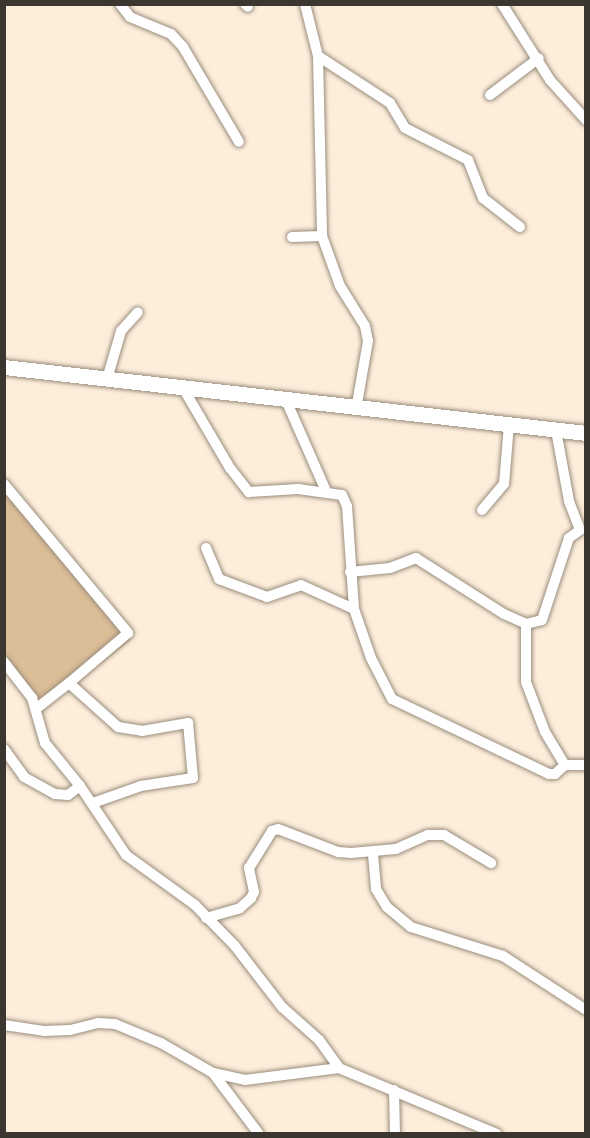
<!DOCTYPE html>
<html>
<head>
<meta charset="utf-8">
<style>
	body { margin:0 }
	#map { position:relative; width:590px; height:1138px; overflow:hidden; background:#fdeedc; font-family:Figtree,sans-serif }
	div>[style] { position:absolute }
	.green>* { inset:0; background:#dbbd97 }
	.roads { filter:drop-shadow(0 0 2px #9a8d7c) drop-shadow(0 0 2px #9a8d7c) }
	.street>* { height:10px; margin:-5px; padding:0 5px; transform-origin:5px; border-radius:5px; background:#fff }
	.secondary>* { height:15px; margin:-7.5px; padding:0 7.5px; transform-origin:7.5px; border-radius:7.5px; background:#fff }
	span { translate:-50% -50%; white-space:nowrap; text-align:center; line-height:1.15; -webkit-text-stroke:4.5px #fdeedc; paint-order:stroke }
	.frame { position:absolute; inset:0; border:6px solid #3b362f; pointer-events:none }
</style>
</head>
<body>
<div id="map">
	<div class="green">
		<i style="clip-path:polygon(4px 489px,131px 640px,46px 707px,5px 657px)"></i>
	</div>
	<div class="roads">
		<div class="street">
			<i style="left:120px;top:4px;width:16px;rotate:52deg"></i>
			<i style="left:130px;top:17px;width:44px;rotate:22.5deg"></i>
			<i style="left:171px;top:34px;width:18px;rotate:47deg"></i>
			<i style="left:183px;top:47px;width:110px;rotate:59.5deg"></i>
			<i style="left:245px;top:4px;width:4px;rotate:45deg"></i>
			<i style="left:305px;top:4px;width:54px;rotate:76deg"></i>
			<i style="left:318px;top:56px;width:86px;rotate:33.1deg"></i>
			<i style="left:390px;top:103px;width:29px;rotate:59deg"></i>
			<i style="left:405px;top:128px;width:71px;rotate:26.9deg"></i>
			<i style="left:468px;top:160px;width:41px;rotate:68.5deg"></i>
			<i style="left:483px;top:198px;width:47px;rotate:38.1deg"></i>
			<i style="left:502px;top:4px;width:90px;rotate:57.7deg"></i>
			<i style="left:550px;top:80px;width:54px;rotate:48deg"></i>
			<i style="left:318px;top:56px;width:180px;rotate:88.7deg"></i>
			<i style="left:490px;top:95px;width:61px;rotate:-37.1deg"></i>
			<i style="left:292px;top:237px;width:30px;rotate:-2deg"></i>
			<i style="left:322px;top:236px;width:53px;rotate:70.2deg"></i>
			<i style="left:340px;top:286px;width:47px;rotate:58deg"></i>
			<i style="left:365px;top:326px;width:15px;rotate:79deg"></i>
			<i style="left:368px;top:341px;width:70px;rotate:99.9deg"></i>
			<i style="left:107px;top:379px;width:50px;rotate:-73.7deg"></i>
			<i style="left:121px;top:331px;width:25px;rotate:-48deg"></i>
			<i style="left:183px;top:388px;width:93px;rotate:59.6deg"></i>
			<i style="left:230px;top:468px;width:31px;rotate:52deg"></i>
			<i style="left:249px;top:492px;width:49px;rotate:-3.5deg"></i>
			<i style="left:298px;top:489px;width:44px;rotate:7.8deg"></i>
			<i style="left:342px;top:495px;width:12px;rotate:66deg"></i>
			<i style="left:347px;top:506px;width:103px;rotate:86.1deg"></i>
			<i style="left:354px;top:609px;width:52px;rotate:70.9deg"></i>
			<i style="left:371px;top:658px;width:46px;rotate:62.9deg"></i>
			<i style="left:392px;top:699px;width:174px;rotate:25.5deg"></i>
			<i style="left:549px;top:774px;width:6px"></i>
			<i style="left:555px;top:774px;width:13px;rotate:-42deg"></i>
			<i style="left:285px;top:398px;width:102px;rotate:66.2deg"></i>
			<i style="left:4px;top:484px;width:194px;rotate:50.2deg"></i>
			<i style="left:128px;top:633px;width:77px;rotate:139.7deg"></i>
			<i style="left:69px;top:683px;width:66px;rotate:41.9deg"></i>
			<i style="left:118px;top:727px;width:24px;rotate:9deg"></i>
			<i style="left:142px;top:731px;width:47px;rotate:-9.9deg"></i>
			<i style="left:188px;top:723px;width:55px;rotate:84.8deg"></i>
			<i style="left:193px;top:778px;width:53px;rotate:171.3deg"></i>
			<i style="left:141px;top:786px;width:51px;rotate:160.5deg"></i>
			<i style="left:482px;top:510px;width:34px;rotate:-50deg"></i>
			<i style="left:504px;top:484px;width:59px;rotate:-85.2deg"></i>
			<i style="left:206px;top:548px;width:34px;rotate:67deg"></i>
			<i style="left:219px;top:579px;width:51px;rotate:20.6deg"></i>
			<i style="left:267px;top:597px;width:36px;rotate:-19deg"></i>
			<i style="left:301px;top:585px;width:58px;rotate:24.4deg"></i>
			<i style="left:350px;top:572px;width:40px;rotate:-5.7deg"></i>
			<i style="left:390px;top:568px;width:28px;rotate:-21deg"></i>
			<i style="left:416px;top:558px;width:104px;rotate:32.5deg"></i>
			<i style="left:504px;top:614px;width:24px;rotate:24deg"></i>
			<i style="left:526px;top:624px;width:16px;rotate:-14deg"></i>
			<i style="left:542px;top:620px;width:86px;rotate:-71.8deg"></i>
			<i style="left:569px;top:538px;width:14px;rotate:-36deg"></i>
			<i style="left:580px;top:530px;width:31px;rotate:-111deg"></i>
			<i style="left:569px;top:501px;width:72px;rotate:-100.4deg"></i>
			<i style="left:526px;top:624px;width:58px;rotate:90deg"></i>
			<i style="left:526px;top:682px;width:53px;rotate:69.2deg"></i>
			<i style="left:545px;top:732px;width:39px;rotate:59deg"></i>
			<i style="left:565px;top:765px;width:21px"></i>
			<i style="left:4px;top:662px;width:46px;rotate:52.1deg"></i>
			<i style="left:32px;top:698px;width:47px;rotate:73.9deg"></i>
			<i style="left:45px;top:743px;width:55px;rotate:50.9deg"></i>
			<i style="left:80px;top:786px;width:83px;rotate:56.3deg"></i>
			<i style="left:126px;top:855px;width:85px;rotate:35.9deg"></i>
			<i style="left:195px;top:905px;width:57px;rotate:45.7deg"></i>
			<i style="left:235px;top:946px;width:77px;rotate:52.4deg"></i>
			<i style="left:282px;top:1007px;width:50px;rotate:41.7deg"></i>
			<i style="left:319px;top:1040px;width:34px;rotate:54deg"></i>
			<i style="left:339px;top:1068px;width:171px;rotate:22.7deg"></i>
			<i style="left:37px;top:708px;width:41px;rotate:-38deg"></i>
			<i style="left:4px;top:749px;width:34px;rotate:54deg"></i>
			<i style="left:24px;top:777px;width:35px;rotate:29deg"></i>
			<i style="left:55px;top:794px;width:13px;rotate:4deg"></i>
			<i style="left:68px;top:795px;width:15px;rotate:-37deg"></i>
			<i style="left:373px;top:854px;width:35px;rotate:85deg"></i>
			<i style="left:376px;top:889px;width:21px;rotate:59deg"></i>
			<i style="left:387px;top:907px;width:31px;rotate:40deg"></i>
			<i style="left:411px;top:927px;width:96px;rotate:17.5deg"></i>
			<i style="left:503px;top:956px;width:99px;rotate:33deg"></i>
			<i style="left:206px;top:918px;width:35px;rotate:-16deg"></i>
			<i style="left:240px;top:908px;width:15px;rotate:-42deg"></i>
			<i style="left:251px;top:898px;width:7px;rotate:-63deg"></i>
			<i style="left:254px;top:892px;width:25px;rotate:-102deg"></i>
			<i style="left:249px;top:868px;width:44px;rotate:-58.1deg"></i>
			<i style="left:272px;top:831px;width:6px;rotate:-18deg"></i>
			<i style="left:278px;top:829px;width:64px;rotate:21deg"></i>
			<i style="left:338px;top:852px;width:13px;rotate:4deg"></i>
			<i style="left:351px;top:853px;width:45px;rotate:-5.1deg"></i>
			<i style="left:396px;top:849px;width:35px;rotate:-24deg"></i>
			<i style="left:428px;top:835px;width:16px"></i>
			<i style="left:444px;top:835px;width:55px;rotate:30.8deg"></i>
			<i style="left:4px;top:1025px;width:40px;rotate:8.5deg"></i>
			<i style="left:44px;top:1031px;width:26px;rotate:-2deg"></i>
			<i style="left:70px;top:1030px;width:29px;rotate:-14deg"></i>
			<i style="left:98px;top:1023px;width:17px;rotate:3deg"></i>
			<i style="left:115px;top:1024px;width:50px;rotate:22.4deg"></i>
			<i style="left:161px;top:1043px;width:60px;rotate:30deg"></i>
			<i style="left:213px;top:1073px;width:33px;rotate:12deg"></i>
			<i style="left:245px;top:1080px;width:95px;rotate:-7.3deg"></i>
			<i style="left:213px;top:1073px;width:76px;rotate:53deg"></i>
			<i style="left:394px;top:1090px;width:44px;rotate:88.7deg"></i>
		</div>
		<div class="secondary">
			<i style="left:4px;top:367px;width:586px;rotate:6.47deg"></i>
		</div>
	</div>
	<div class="frame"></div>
</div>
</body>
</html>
